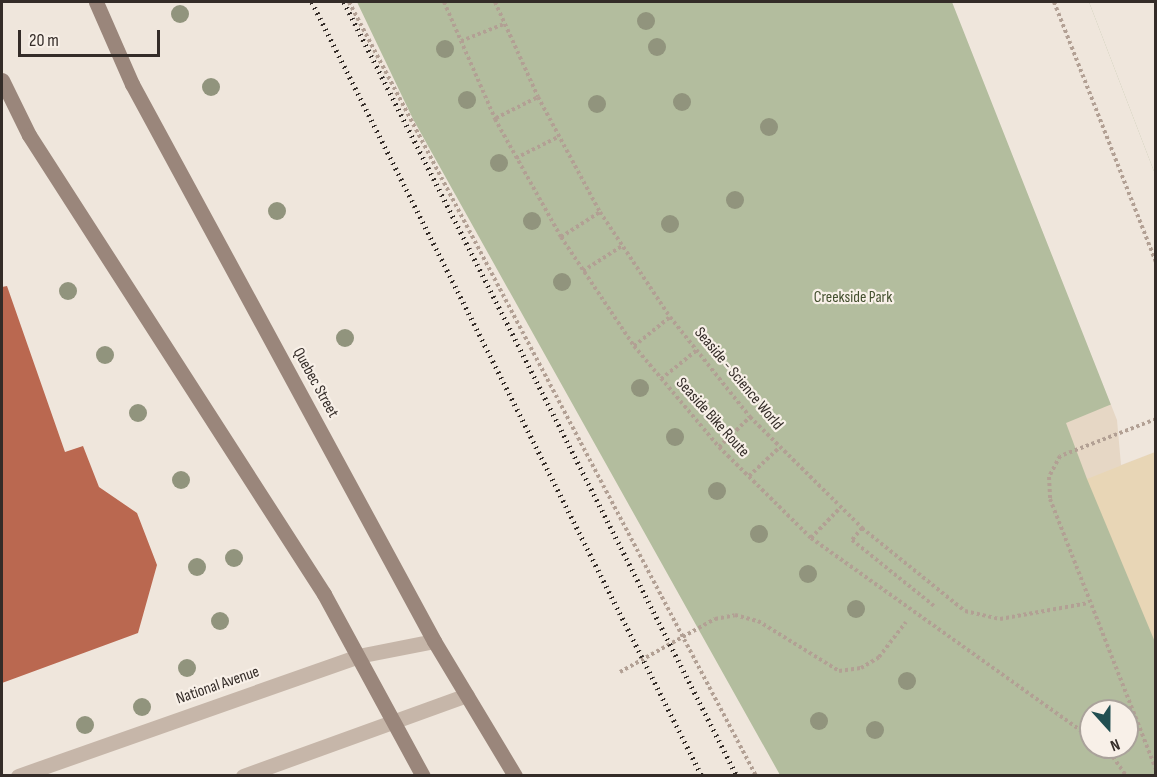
<!DOCTYPE html>
<html>
<head>
<meta charset="utf-8">
<style>
	body { margin:0 }
	#map { position:relative; width:1157px; height:777px; overflow:hidden; background:#efe6dc; font-family:"Sofia Sans Condensed",sans-serif }
	div>[style] { position:absolute }
	.green>* { inset:0; background:#b3bd9e }
	.sand>* { inset:0; background:#e8d6b6 }
	.plaza>* { inset:0; background:#e6d7c5 }
	.pier>* { inset:0; background:#efe6dc }
	.building>* { inset:0; background:#ba6850 }
	.path>* { height:4px; margin-top:-2px; transform-origin:0; background:repeating-linear-gradient(90deg,#b2a094 0 3px,transparent 0 6px) }
	.minor>* { height:15px; margin:-7.5px; padding:0 7.5px; transform-origin:7.5px; border-radius:7.5px; background:#c6b6a9 }
	.secondary>* { height:15px; margin:-7.5px; padding:0 7.5px; transform-origin:7.5px; border-radius:7.5px; background:#9a867b }
	.rail>* { height:4.5px; margin-top:-2.25px; transform-origin:0; background:repeating-linear-gradient(90deg,#342c28 0 1.5px,transparent 0 6px) }
	.trees>* { width:18px; height:18px; margin:-9px; border-radius:50%; background:#91947d }
	span { translate:-50% -50%; white-space:nowrap; text-align:center; line-height:1.15; -webkit-text-stroke:4.5px #f8f0e8; paint-order:stroke }
	.park-label { font-size:16px; color:#44502f }
	.street-label { font-size:16px; color:#342c28 }
	.frame { position:absolute; inset:0; border:3px solid #342c28; pointer-events:none }
	.north { position:absolute; left:1079px; top:699px; width:60px; height:60px; box-sizing:border-box; background:#f8f0e8; border:2px solid #aaa29b; border-radius:50%; rotate:159deg; font-size:16px; font-weight:700; line-height:24px; text-align:center; color:#342c28 }
	.north::after { content:''; display:block; margin:auto; width:21px; height:27px; background:#224f52; clip-path:polygon(50% 0,100% 100%,50% 72%,0 100%) }
	.scale { position:absolute; left:18px; top:30px; width:142px; height:27px; box-sizing:border-box; border:3px solid #342c28; border-top:0; padding-left:8px; font-size:18px; line-height:21px; white-space:nowrap; color:#342c28; -webkit-text-stroke:4px #f8f0e8; paint-order:stroke }
</style>
</head>
<body>
<div id="map">
	<div class="green">
		<i style="clip-path:polygon(evenodd,357px 2px,1089px 2px,1155px 174px,1155px 775px,780px 775px,413px 119px,357px 2px,1091px 711px,1127px 711px,1127px 747px,1091px 747px,1091px 711px)"></i>
	</div>
	<div class="sand">
		<i style="clip-path:polygon(1117px 420px,1155px 422px,1155px 642px,1087px 479px)"></i>
	</div>
	<div class="plaza">
		<i style="clip-path:polygon(1141px 392px,1155px 452px,1087px 479px,1066px 423px)"></i>
	</div>
	<div class="pier">
		<i style="clip-path:polygon(952px 2px,1089px 2px,1155px 174px,1155px 452px,1121px 465px,1117px 420px)"></i>
	</div>
	<div class="building">
		<i style="clip-path:polygon(7px 286px,65px 452px,83px 446px,99px 487px,137px 513px,157px 565px,138px 633px,2px 683px,2px 287px)"></i>
	</div>
	<div class="path">
		<i style="left:349px;top:2px;width:874px;rotate:62.26deg"></i>
		<i style="left:444px;top:2px;width:128px;rotate:66.4deg"></i>
		<i style="left:495px;top:119px;width:135px;rotate:60.8deg"></i>
		<i style="left:561px;top:237px;width:131px;rotate:56.2deg"></i>
		<i style="left:634px;top:346px;width:132px;rotate:49.9deg"></i>
		<i style="left:719px;top:447px;width:129px;rotate:44.7deg"></i>
		<i style="left:811px;top:538px;width:344px;rotate:35.5deg"></i>
		<i style="left:495px;top:2px;width:104px;rotate:65.6deg"></i>
		<i style="left:538px;top:97px;width:131px;rotate:61.7deg"></i>
		<i style="left:600px;top:212px;width:126px;rotate:56.3deg"></i>
		<i style="left:670px;top:317px;width:128px;rotate:51.3deg"></i>
		<i style="left:750px;top:417px;width:158px;rotate:44.7deg"></i>
		<i style="left:862px;top:528px;width:132px;rotate:38.9deg"></i>
		<i style="left:965px;top:611px;width:36px;rotate:13deg"></i>
		<i style="left:1000px;top:619px;width:90px;rotate:-10.2deg"></i>
		<i style="left:1054px;top:2px;width:279px;rotate:68.6deg"></i>
		<i style="left:461px;top:41px;width:46px;rotate:-21.6deg"></i>
		<i style="left:496px;top:118px;width:47px;rotate:-26.6deg"></i>
		<i style="left:516px;top:158px;width:47px;rotate:-26.6deg"></i>
		<i style="left:561px;top:237px;width:46px;rotate:-32.7deg"></i>
		<i style="left:583px;top:271px;width:46px;rotate:-32.7deg"></i>
		<i style="left:634px;top:346px;width:46px;rotate:-38.9deg"></i>
		<i style="left:661px;top:379px;width:46px;rotate:-38.9deg"></i>
		<i style="left:1156px;top:419px;width:103px;rotate:158.9deg"></i>
		<i style="left:1060px;top:456px;width:24px;rotate:118deg"></i>
		<i style="left:1049px;top:477px;width:22px;rotate:87deg"></i>
		<i style="left:1050px;top:499px;width:290px;rotate:68.6deg"></i>
		<i style="left:719px;top:447px;width:43px;rotate:-44.1deg"></i>
		<i style="left:749px;top:476px;width:42px;rotate:-43.1deg"></i>
		<i style="left:862px;top:528px;width:16px;rotate:130deg"></i>
		<i style="left:852px;top:540px;width:105px;rotate:38.8deg"></i>
		<i style="left:811px;top:538px;width:42px;rotate:-46deg"></i>
		<i style="left:620px;top:672px;width:109px;rotate:-29.2deg"></i>
		<i style="left:715px;top:619px;width:20px;rotate:-11deg"></i>
		<i style="left:735px;top:615px;width:24px;rotate:15deg"></i>
		<i style="left:758px;top:621px;width:95px;rotate:31.7deg"></i>
		<i style="left:839px;top:671px;width:22px;rotate:-8deg"></i>
		<i style="left:861px;top:668px;width:21px;rotate:-31deg"></i>
		<i style="left:879px;top:657px;width:44px;rotate:-52.4deg"></i>
		<i style="left:1106px;top:747px;width:35px;rotate:55deg"></i>
	</div>
	<div class="minor">
		<i style="left:18px;top:776px;width:361px;rotate:-19.4deg"></i>
		<i style="left:358px;top:656px;width:77px;rotate:-11.2deg"></i>
		<i style="left:243px;top:776px;width:238px;rotate:-19.9deg"></i>
	</div>
	<div class="secondary">
		<i style="left:96px;top:2px;width:90px;rotate:66.3deg"></i>
		<i style="left:132px;top:84px;width:634px;rotate:61.53deg"></i>
		<i style="left:434px;top:641px;width:157px;rotate:59deg"></i>
		<i style="left:2px;top:80px;width:61px;rotate:63.9deg"></i>
		<i style="left:29px;top:135px;width:546px;rotate:57.27deg"></i>
		<i style="left:324px;top:594px;width:207px;rotate:61.5deg"></i>
	</div>
	<div class="rail">
		<i style="left:312px;top:2px;width:867px;rotate:63.26deg"></i>
		<i style="left:344px;top:2px;width:868px;rotate:63.08deg"></i>
	</div>
	<div class="trees">
		<i style="left:180px;top:14px"></i>
		<i style="left:646px;top:21px"></i>
		<i style="left:657px;top:47px"></i>
		<i style="left:445px;top:49px"></i>
		<i style="left:211px;top:87px"></i>
		<i style="left:467px;top:100px"></i>
		<i style="left:682px;top:102px"></i>
		<i style="left:597px;top:104px"></i>
		<i style="left:769px;top:127px"></i>
		<i style="left:499px;top:163px"></i>
		<i style="left:735px;top:200px"></i>
		<i style="left:277px;top:211px"></i>
		<i style="left:532px;top:221px"></i>
		<i style="left:670px;top:224px"></i>
		<i style="left:562px;top:282px"></i>
		<i style="left:68px;top:291px"></i>
		<i style="left:345px;top:338px"></i>
		<i style="left:105px;top:355px"></i>
		<i style="left:640px;top:388px"></i>
		<i style="left:138px;top:413px"></i>
		<i style="left:675px;top:437px"></i>
		<i style="left:181px;top:480px"></i>
		<i style="left:717px;top:491px"></i>
		<i style="left:759px;top:534px"></i>
		<i style="left:234px;top:558px"></i>
		<i style="left:197px;top:567px"></i>
		<i style="left:808px;top:574px"></i>
		<i style="left:856px;top:609px"></i>
		<i style="left:220px;top:621px"></i>
		<i style="left:187px;top:668px"></i>
		<i style="left:907px;top:681px"></i>
		<i style="left:142px;top:707px"></i>
		<i style="left:819px;top:721px"></i>
		<i style="left:85px;top:725px"></i>
		<i style="left:875px;top:730px"></i>
	</div>
	<div class="park-label">
		<span style="left:853px;top:298px">Creekside Park</span>
	</div>
	<div class="street-label">
		<span style="left:738px;top:379px;rotate:50deg">Seaside - Science World</span>
		<span style="left:315px;top:383px;rotate:61deg">Quebec Street</span>
		<span style="left:712px;top:418px;rotate:48deg">Seaside Bike Route</span>
		<span style="left:218px;top:686px;rotate:-19deg">National Avenue</span>
	</div>
	<div class="frame"></div>
	<div class="north">N</div>
	<div class="scale">20 m</div>
</div>
</body>
</html>
